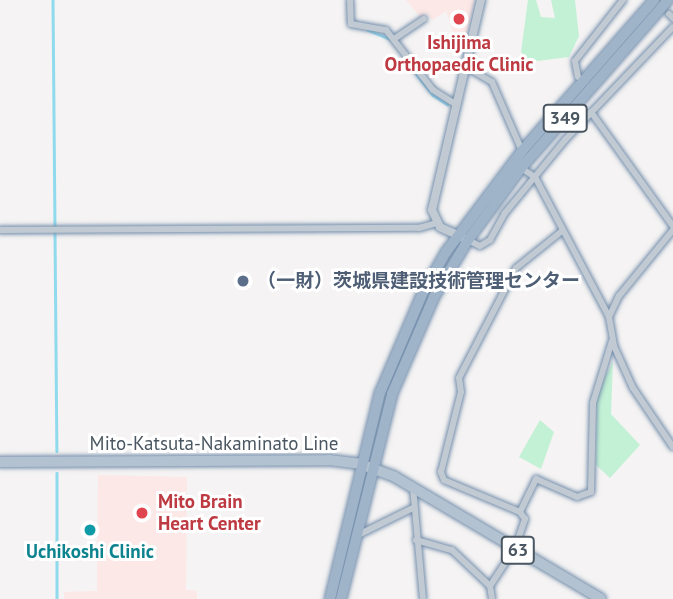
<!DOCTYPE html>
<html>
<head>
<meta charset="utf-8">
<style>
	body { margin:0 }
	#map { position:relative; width:673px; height:599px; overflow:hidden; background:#f5f3f3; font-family:"PT Sans","Noto Sans JP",sans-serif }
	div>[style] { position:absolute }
	.medical>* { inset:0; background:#fce8e6 }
	.green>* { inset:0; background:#c3f1d5 }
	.stream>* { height:2.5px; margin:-1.25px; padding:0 1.25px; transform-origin:1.25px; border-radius:1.25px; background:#90daee }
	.roads { filter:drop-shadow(0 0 2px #7690ad) drop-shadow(0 0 2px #7690ad) }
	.minor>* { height:6px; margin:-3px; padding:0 3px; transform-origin:3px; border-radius:3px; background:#c1cad2 }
	.tertiary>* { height:8px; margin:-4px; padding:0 4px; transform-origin:4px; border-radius:4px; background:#c1cad2 }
	.primary>* { height:10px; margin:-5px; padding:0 5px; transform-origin:5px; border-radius:5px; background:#b3c2d1 }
	.trunk>* { height:10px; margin:-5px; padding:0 5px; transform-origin:5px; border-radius:5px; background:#9fb4c9 }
	.dots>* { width:19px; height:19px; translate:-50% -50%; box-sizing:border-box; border:4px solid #fff; border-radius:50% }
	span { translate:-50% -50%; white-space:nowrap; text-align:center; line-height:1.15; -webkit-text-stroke:6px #fff; paint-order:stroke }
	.shield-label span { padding:2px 5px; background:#fff; border:2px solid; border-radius:5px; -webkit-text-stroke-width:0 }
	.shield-label { font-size:18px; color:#4a5661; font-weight:700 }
	.health-label { font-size:19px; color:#be3a42; font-weight:700 }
	.left { translate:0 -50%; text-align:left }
	.service-label { font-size:19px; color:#4e5e75; font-weight:700 }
	.street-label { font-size:19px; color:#4a5661 }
	.culture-label { font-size:19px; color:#0d838f; font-weight:700 }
</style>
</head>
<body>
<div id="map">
	<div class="medical">
		<i style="clip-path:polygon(406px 0,475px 0,466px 40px,455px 38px,446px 11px,433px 20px,427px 14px,421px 18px)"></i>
		<i style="clip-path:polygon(98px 475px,187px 477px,186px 590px,197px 591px,197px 599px,64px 599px,64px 592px,97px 591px)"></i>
	</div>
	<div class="green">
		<i style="clip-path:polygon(528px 0,536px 0,541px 17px,555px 18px,551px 0,575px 0,579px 36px,569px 57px,529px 62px,521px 52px)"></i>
		<i style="clip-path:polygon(613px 361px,611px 414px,640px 445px,610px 478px,596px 465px,597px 393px)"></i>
		<i style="clip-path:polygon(540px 420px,554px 432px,541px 469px,519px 457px)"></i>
	</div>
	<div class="stream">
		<i style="left:53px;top:0;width:227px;rotate:89.5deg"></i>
		<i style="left:368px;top:30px;width:24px;rotate:22deg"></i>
		<i style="left:415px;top:72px;width:29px;rotate:52deg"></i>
		<i style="left:433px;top:95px;width:17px;rotate:33deg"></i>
		<i style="left:55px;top:233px;width:218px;rotate:89.5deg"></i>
		<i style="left:57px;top:473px;width:126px;rotate:90deg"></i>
	</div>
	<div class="roads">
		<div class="minor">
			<i style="left:350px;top:0;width:24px;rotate:88deg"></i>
			<i style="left:351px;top:24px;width:36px;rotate:10deg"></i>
			<i style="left:386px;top:30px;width:76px;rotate:51.9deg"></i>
			<i style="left:433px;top:90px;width:28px;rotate:32deg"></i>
			<i style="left:669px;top:14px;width:6px;rotate:45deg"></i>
			<i style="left:394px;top:39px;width:36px;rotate:-34deg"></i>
			<i style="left:466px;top:67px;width:30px;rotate:30deg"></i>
			<i style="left:492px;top:82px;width:75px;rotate:66.5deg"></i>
			<i style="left:578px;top:77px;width:16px;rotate:-101deg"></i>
			<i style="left:575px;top:61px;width:78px;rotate:-51.8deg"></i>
			<i style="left:591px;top:112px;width:140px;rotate:54.3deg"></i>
			<i style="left:521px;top:168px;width:17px;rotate:33deg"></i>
			<i style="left:535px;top:177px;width:158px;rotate:62.1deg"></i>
			<i style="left:609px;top:317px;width:29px;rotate:80deg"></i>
			<i style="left:614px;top:346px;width:46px;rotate:65.7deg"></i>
			<i style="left:633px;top:388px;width:71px;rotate:55.9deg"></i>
			<i style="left:0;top:230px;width:419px;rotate:-0.3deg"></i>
			<i style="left:419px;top:228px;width:18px;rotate:-16deg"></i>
			<i style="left:468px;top:240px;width:13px;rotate:27deg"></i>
			<i style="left:480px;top:246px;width:12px;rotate:-31deg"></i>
			<i style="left:490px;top:240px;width:31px;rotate:-61deg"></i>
			<i style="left:505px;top:213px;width:94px;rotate:-50.6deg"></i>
			<i style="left:565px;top:140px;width:156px;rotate:-46.3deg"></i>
			<i style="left:609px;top:317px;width:23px;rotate:-65deg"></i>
			<i style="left:619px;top:296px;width:85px;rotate:-50.7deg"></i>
			<i style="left:413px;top:487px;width:112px;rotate:84.9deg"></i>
			<i style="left:520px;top:512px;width:37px;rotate:-64deg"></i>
			<i style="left:536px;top:479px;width:45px;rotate:23.7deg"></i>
			<i style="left:577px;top:497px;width:15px;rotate:-20deg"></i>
			<i style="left:591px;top:492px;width:89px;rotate:-88.7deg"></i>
			<i style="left:593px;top:403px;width:65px;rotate:-73deg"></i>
			<i style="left:356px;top:536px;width:64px;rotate:-26.2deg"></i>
			<i style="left:416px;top:540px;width:37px;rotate:16deg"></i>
			<i style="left:452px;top:550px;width:52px;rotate:43.5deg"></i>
			<i style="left:490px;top:586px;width:13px;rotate:81deg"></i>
			<i style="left:490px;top:586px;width:45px;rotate:-56.7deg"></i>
			<i style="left:515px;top:548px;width:31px;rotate:-71deg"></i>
			<i style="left:525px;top:519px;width:9px;rotate:-126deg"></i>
			<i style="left:520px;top:512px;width:82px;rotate:-157.2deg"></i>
			<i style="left:444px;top:480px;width:9px;rotate:-111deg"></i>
			<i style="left:441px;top:472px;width:82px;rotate:-76deg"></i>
			<i style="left:461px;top:392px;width:14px;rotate:-98deg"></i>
			<i style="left:459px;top:378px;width:124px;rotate:-62.6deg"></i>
			<i style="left:516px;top:268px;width:59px;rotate:-38.8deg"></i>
		</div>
		<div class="tertiary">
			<i style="left:462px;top:237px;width:24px;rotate:-156deg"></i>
			<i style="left:440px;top:227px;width:19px;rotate:-115deg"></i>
			<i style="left:432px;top:210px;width:216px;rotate:-76.9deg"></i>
		</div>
		<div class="primary">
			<i style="left:0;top:462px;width:329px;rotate:-0.3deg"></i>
			<i style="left:329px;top:460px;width:31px;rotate:7deg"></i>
			<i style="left:360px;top:464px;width:37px;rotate:20deg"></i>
			<i style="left:395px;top:477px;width:239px;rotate:30.6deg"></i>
		</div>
		<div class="trunk">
			<i style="left:330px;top:599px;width:212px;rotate:-76.4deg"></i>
			<i style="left:380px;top:393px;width:110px;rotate:-66.9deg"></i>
			<i style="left:423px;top:292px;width:46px;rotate:-60.1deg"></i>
			<i style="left:446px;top:252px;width:126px;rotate:-53deg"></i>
			<i style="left:522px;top:151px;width:201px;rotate:-48.8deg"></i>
			<i style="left:341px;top:599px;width:211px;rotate:-76deg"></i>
			<i style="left:392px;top:394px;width:106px;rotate:-66.6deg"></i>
			<i style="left:434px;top:297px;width:66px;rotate:-59.2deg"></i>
			<i style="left:468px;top:240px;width:89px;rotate:-53.6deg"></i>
			<i style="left:521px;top:168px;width:223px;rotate:-48.8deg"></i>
		</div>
	</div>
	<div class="dots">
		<i style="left:459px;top:19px;background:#e0444e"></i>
		<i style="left:243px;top:281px;background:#5c6f8a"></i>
		<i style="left:142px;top:513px;background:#e0444e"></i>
		<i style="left:90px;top:530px;background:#0f9aa8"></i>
	</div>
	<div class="shield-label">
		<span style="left:565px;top:118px">349</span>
		<span style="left:518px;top:550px">63</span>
	</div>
	<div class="health-label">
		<span style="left:459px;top:54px">Ishijima<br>Orthopaedic Clinic</span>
		<span class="left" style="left:158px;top:513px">Mito Brain<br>Heart Center</span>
	</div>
	<div class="service-label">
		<span class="left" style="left:257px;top:281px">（一財）茨城県建設技術管理センター</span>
	</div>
	<div class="street-label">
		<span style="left:214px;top:444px">Mito-Katsuta-Nakaminato Line</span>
	</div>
	<div class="culture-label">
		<span style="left:90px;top:552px">Uchikoshi Clinic</span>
	</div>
</div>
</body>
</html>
